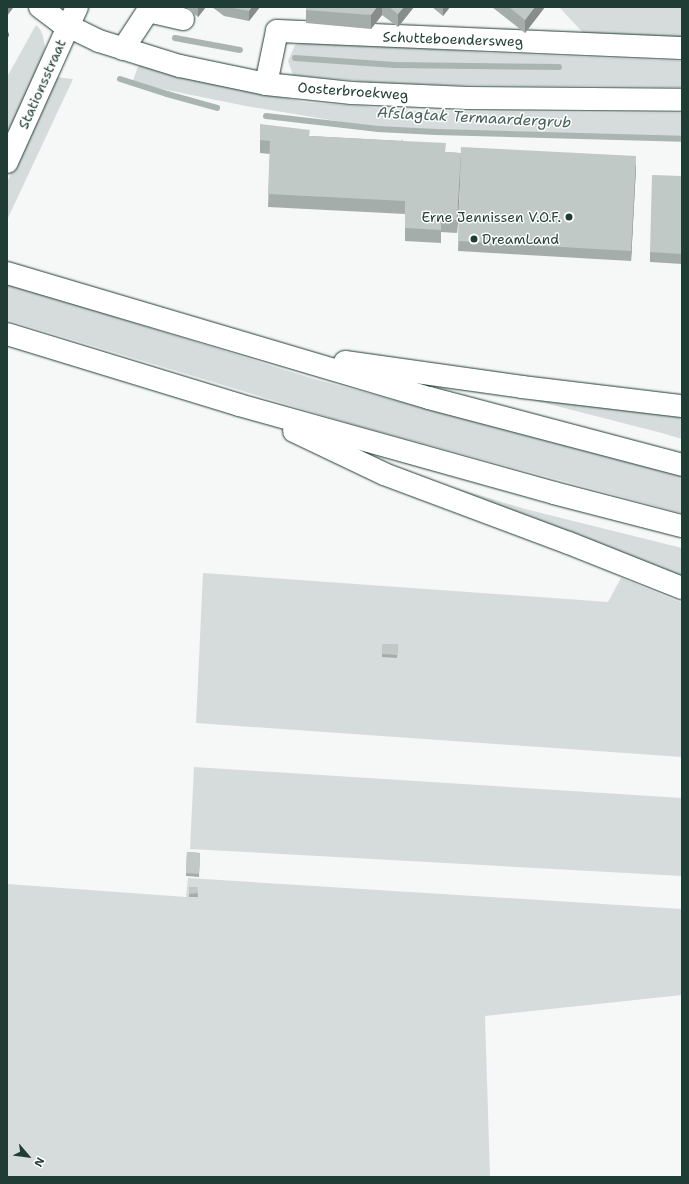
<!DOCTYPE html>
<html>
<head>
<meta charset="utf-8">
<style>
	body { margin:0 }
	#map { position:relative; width:689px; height:1184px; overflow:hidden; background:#f6f7f7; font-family:"Shantell Sans",sans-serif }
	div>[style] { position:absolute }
	.green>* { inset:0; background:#d6dcdb }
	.stream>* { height:6px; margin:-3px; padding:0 3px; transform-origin:3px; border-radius:3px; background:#aab5b1 }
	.roads { filter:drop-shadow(0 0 1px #1f3d34) drop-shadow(0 0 1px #1f3d34) }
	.minor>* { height:22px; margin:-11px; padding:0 11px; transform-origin:11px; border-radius:11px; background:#fff }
	.highway>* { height:22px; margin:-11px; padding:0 11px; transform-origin:11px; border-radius:11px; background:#fff }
	.wall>* { inset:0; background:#a5adaa }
	.shaded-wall>* { inset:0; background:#868d8b }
	.building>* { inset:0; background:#c0c9c6 }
	.dots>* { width:11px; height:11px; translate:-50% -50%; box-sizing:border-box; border:2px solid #fff; border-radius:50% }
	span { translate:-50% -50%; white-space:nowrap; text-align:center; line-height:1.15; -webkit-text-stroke:3px #fff; paint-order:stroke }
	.street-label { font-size:14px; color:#1f3d34 }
	.poi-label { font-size:14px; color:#1f3d34 }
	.right { translate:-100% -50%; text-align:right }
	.left { translate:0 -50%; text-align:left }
	.water-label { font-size:15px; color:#49615a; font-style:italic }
	.frame { position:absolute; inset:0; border:8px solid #1f3d34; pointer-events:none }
	.north { position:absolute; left:8px; top:1136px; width:40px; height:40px; -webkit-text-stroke:3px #fff; paint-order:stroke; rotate:118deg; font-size:11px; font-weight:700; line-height:16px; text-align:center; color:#1f3d34 }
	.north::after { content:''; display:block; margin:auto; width:14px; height:18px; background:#1f3d34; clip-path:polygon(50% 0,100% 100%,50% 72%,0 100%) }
</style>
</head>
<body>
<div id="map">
	<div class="green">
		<i style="clip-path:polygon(559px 7px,682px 7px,682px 41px,589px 39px)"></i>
		<i style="clip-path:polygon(36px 25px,40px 29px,43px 36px,45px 48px,42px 58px,7px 136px,7px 77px)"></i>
		<i style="clip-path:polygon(335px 42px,490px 53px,682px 61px,682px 87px,445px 85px,371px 82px,293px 75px,288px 61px,295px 45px,302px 43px)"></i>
		<i style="clip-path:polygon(139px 64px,239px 89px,304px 102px,424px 111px,682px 113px,682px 139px,556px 134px,416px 131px,354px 124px,246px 106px,132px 83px)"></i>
		<i style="clip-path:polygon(55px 77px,73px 79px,7px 220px,7px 182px)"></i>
		<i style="clip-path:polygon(7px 283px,314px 379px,682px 476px,682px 513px,359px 426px,7px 320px)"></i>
		<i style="clip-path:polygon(517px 396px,682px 414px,682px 439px,662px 433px)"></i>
		<i style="clip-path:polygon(453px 487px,525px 509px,682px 548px,682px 583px)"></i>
		<i style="clip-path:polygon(203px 573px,608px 602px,621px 578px,682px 603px,682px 757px,196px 723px)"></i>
		<i style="clip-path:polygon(194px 767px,682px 798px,682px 876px,190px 849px)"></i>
		<i style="clip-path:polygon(188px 878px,682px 909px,682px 995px,485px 1016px,490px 1177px,7px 1177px,7px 884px,186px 897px)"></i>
	</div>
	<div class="stream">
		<i style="left:175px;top:38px;width:66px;rotate:10.5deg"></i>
		<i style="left:295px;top:58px;width:100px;rotate:4deg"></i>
		<i style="left:395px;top:65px;width:164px;rotate:0.7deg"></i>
		<i style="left:120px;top:79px;width:49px;rotate:17.7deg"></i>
		<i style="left:167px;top:94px;width:52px;rotate:15.6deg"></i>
		<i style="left:266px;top:116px;width:113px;rotate:6.6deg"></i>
		<i style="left:378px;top:129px;width:58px;rotate:3deg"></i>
		<i style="left:436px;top:132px;width:246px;rotate:1.6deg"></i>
	</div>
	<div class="roads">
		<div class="minor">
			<i style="left:40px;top:7px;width:25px;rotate:37deg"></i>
			<i style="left:60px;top:22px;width:43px;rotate:26deg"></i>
			<i style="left:99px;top:41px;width:85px;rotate:17.2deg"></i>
			<i style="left:180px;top:66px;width:88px;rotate:11.8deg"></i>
			<i style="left:266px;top:84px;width:86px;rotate:6deg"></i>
			<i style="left:352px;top:93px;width:116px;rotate:2.5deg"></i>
			<i style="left:468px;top:98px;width:214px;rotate:0.5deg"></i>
			<i style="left:123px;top:49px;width:45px;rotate:-56.7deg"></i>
			<i style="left:148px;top:11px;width:36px;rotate:13deg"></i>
			<i style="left:266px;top:84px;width:54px;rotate:-78.3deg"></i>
			<i style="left:277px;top:31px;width:405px;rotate:2.4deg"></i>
			<i style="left:7px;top:162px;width:170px;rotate:-65.7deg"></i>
		</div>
		<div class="highway">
			<i style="left:7px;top:273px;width:440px;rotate:16.5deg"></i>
			<i style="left:429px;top:398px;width:262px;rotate:14.8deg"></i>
			<i style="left:7px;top:334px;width:243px;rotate:17deg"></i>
			<i style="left:239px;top:405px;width:327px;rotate:15.6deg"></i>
			<i style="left:554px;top:493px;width:132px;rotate:14.5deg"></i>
			<i style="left:345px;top:362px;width:179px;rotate:8deg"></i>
			<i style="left:522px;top:387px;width:161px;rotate:6.8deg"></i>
			<i style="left:294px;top:431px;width:100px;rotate:25.5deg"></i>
			<i style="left:384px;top:474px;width:197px;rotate:20.5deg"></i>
			<i style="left:569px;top:543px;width:122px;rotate:21.7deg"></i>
		</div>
	</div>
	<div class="wall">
		<i style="clip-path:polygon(185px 7px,206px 7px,198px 17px)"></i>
		<i style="clip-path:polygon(212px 7px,260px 7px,249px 21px,224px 16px)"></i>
		<i style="clip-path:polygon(306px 7px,414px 7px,398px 27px,382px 15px,371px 29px,306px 23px)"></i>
		<i style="clip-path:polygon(432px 7px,450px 7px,443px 16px)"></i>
		<i style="clip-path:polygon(492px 7px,545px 7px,525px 33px)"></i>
		<i style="clip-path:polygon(310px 136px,403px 141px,446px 152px,636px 166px,631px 261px,458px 251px,461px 167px,457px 233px,441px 232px,441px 243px,405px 241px,405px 214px,268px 207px,270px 154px,260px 153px,260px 140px)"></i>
		<i style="clip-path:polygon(682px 176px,682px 264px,650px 262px,650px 252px)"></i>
		<i style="clip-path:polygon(382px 644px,398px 644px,397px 658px,382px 657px)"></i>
		<i style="clip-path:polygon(187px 852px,200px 853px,199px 877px,186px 876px)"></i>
		<i style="clip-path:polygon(189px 887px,197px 887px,198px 897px,189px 897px)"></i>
	</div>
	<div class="shaded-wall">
		<i style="clip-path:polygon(8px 7px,13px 7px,13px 8px,7px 16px,7px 9px)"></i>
		<i style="clip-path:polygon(198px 7px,206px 7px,198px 17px)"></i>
		<i style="clip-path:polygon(252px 7px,260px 7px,249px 21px,249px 11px)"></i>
		<i style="clip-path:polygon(377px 7px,382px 7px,382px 15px,371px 29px,371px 15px)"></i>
		<i style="clip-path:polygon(404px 7px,414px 7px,398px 27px,398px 14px)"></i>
		<i style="clip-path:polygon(443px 7px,450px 7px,443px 16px)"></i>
		<i style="clip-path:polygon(535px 7px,545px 7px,525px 33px,525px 20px)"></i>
		<i style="clip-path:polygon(9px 32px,9px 36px,7px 39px,7px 35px)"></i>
		<i style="clip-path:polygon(461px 153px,461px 166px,457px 233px,457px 220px)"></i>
		<i style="clip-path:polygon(636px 156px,636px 166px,631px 261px,631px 251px)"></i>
	</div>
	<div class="building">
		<i style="clip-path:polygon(228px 7px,252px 7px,249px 11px)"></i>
		<i style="clip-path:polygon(306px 7px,377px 7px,371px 15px,306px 10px)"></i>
		<i style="clip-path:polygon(389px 7px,404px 7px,398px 14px)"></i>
		<i style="clip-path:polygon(509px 7px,535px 7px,525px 20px)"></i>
		<i style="clip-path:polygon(260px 124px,310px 130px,309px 136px,401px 141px,402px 139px,403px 141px,446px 143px,445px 152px,461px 153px,457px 220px,441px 219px,441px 230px,405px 228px,405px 201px,268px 194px,270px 141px,260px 140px)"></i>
		<i style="clip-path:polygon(461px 147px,636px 156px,631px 251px,458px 241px)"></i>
		<i style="clip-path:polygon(652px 175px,682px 176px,682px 254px,650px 252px)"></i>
		<i style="clip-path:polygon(382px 644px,398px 644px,397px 655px,382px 654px)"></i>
		<i style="clip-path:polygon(187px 852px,200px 853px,199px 874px,186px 873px)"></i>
		<i style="clip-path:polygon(189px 887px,197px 887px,198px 893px,189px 894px)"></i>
	</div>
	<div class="dots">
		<i style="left:569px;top:217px;background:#1f3d34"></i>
		<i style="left:474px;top:239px;background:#1f3d34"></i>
	</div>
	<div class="street-label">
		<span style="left:453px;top:39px;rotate:2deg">Schutteboendersweg</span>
		<span style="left:42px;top:84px;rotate:-66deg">Stationsstraat</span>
		<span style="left:353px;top:91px;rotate:4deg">Oosterbroekweg</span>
	</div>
	<div class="poi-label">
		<span class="right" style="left:561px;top:217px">Erne Jennissen V.O.F.</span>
		<span class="left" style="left:482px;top:239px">DreamLand</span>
	</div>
	<div class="water-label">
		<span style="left:474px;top:118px;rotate:3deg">Afslagtak Termaardergrub</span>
	</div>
	<div class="frame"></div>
	<div class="north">N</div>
</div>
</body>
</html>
